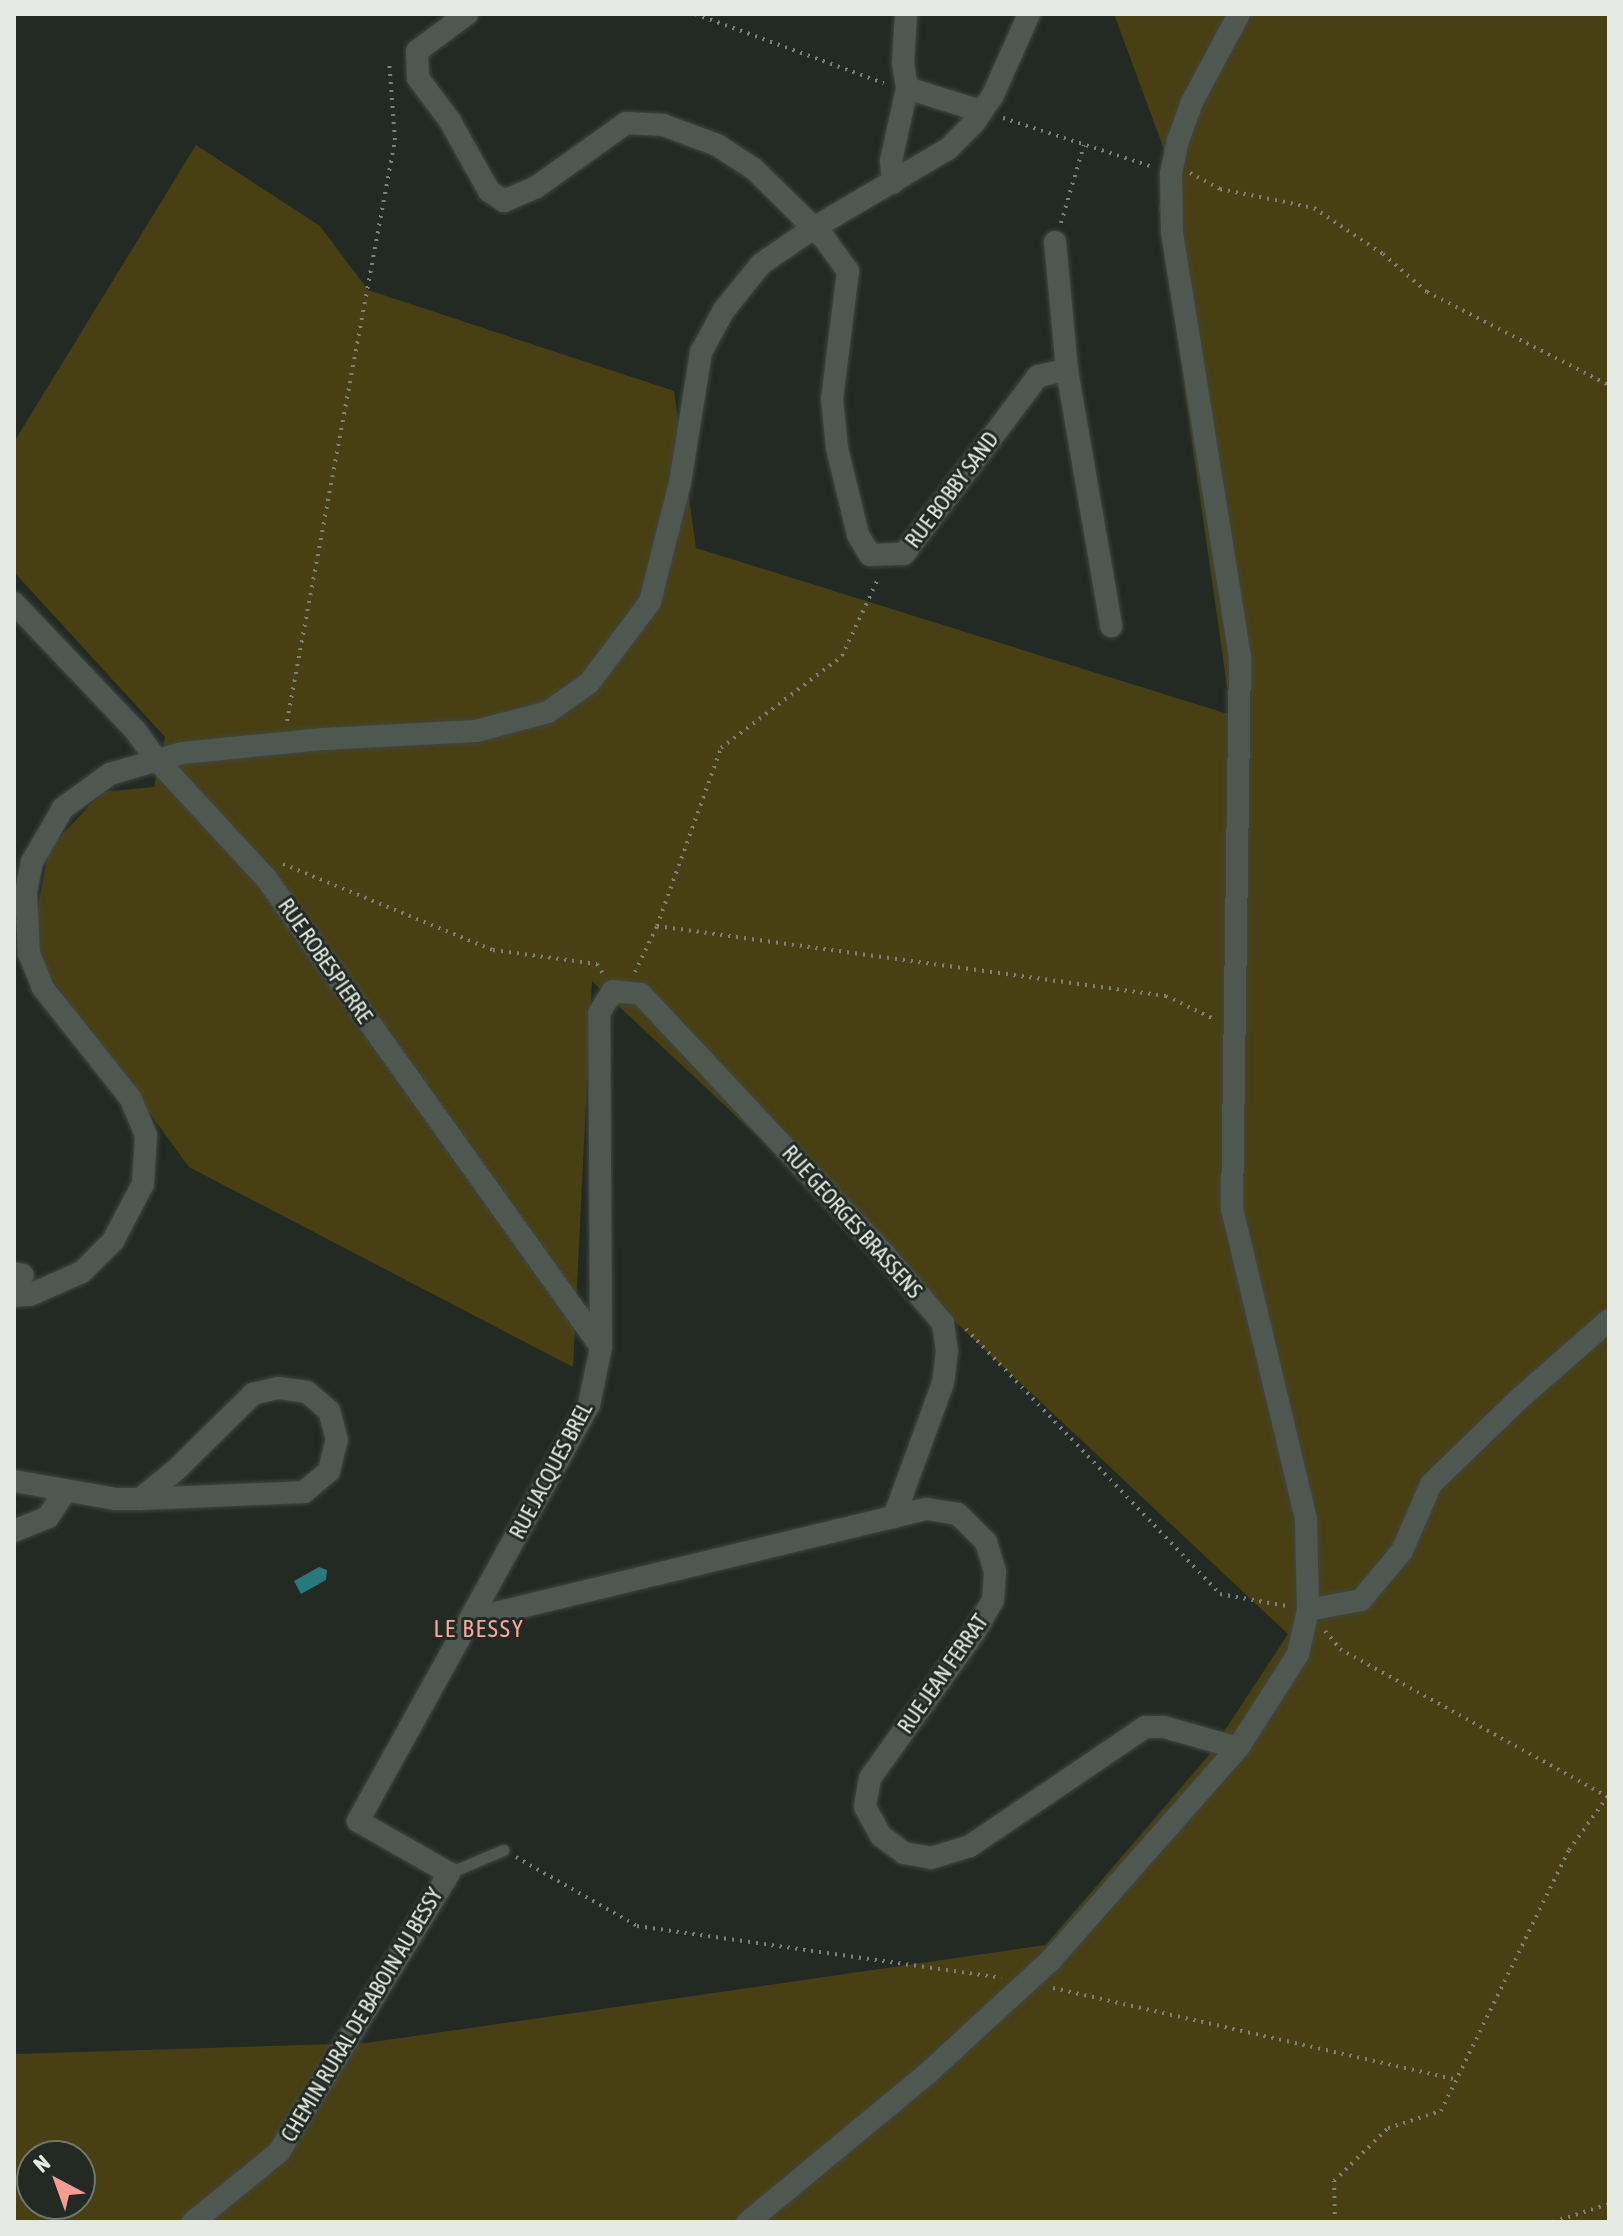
<!DOCTYPE html>
<html>
<head>
<meta charset="utf-8">
<style>
	body { margin:0 }
	#map { position:relative; width:1623px; height:2236px; overflow:hidden; background:#222a23; font-family:"Asap Condensed",sans-serif }
	div>[style] { position:absolute }
	.green>* { inset:0; background:#484012 }
	.water>* { inset:0; background:#26797c }
	.path>* { height:4px; margin-top:-2px; transform-origin:0; background:repeating-linear-gradient(90deg,#7b817b 0 2px,transparent 0 8px) }
	.roads { filter:drop-shadow(0 0 2px #404641) drop-shadow(0 0 2px #404641) }
	.service>* { height:11px; margin:-5.5px; padding:0 5.5px; transform-origin:5.5px; border-radius:5.5px; background:#4f5850 }
	.minor>* { height:22px; margin:-11px; padding:0 11px; transform-origin:11px; border-radius:11px; background:#4f5850 }
	.tertiary>* { height:22px; margin:-11px; padding:0 11px; transform-origin:11px; border-radius:11px; background:#4f5850 }
	span { translate:-50% -50%; white-space:nowrap; text-align:center; line-height:1.15; -webkit-text-stroke:6px #222a23; paint-order:stroke }
	.street-label { font-size:22px; color:#e4e9e4 }
	.neighbourhood-label { font-size:24px; color:#faa69f; letter-spacing:2px }
	.frame { position:absolute; inset:0; border:16px solid #e4e9e4; pointer-events:none }
	.north { position:absolute; left:16px; top:2140px; width:80px; height:80px; box-sizing:border-box; background:#222a23; border:2px solid #707670; border-radius:50%; rotate:319deg; font-size:22px; font-weight:700; line-height:32px; text-align:center; color:#e4e9e4 }
	.north::after { content:''; display:block; margin:auto; width:28px; height:36px; background:#f59c94; clip-path:polygon(50% 0,100% 100%,50% 72%,0 100%) }
</style>
</head>
<body>
<div id="map">
	<div class="green">
		<i style="clip-path:polygon(evenodd,1114px 14px,1609px 14px,1609px 2222px,14px 2222px,14px 2054px,366px 2043px,1046px 1945px,1208px 1756px,1288px 1634px,592px 981px,573px 1367px,189px 1167px,40px 963px,37px 912px,49px 849px,102px 792px,154px 787px,165px 737px,14px 572px,14px 442px,196px 145px,320px 226px,368px 290px,674px 391px,696px 548px,1231px 715px,1159px 208px,1165px 152px,1114px 14px,32px 2156px,80px 2156px,80px 2204px,32px 2204px,32px 2156px)"></i>
	</div>
	<div class="water">
		<i style="clip-path:polygon(319px 1567px,327px 1570px,326px 1580px,301px 1594px,294px 1581px)"></i>
	</div>
	<div class="path">
		<i style="left:695px;top:14px;width:201px;rotate:20.1deg"></i>
		<i style="left:1003px;top:118px;width:155px;rotate:18.1deg"></i>
		<i style="left:1190px;top:173px;width:34px;rotate:28deg"></i>
		<i style="left:1220px;top:189px;width:96px;rotate:11.4deg"></i>
		<i style="left:1314px;top:208px;width:83px;rotate:33.7deg"></i>
		<i style="left:1383px;top:254px;width:58px;rotate:40.8deg"></i>
		<i style="left:1427px;top:292px;width:204px;rotate:27.1deg"></i>
		<i style="left:1061px;top:223px;width:81px;rotate:-73.6deg"></i>
		<i style="left:287px;top:721px;width:591px;rotate:-79.47deg"></i>
		<i style="left:395px;top:140px;width:80px;rotate:-94.3deg"></i>
		<i style="left:283px;top:864px;width:227px;rotate:22.3deg"></i>
		<i style="left:493px;top:950px;width:105px;rotate:7.7deg"></i>
		<i style="left:597px;top:964px;width:12px;rotate:59deg"></i>
		<i style="left:657px;top:926px;width:514px;rotate:7.83deg"></i>
		<i style="left:1166px;top:996px;width:53px;rotate:25.6deg"></i>
		<i style="left:635px;top:972px;width:51px;rotate:-64.4deg"></i>
		<i style="left:657px;top:926px;width:189px;rotate:-70.2deg"></i>
		<i style="left:721px;top:748px;width:152px;rotate:-37.2deg"></i>
		<i style="left:842px;top:656px;width:87px;rotate:-64.9deg"></i>
		<i style="left:966px;top:1329px;width:367px;rotate:46.2deg"></i>
		<i style="left:1220px;top:1594px;width:68px;rotate:10.2deg"></i>
		<i style="left:1325px;top:1631px;width:23px;rotate:50deg"></i>
		<i style="left:1340px;top:1649px;width:306px;rotate:28.9deg"></i>
		<i style="left:516px;top:1857px;width:139px;rotate:29.7deg"></i>
		<i style="left:637px;top:1926px;width:368px;rotate:8.1deg"></i>
		<i style="left:1053px;top:1988px;width:414px;rotate:12.8deg"></i>
		<i style="left:1335px;top:2222px;width:41px;rotate:-91.4deg"></i>
		<i style="left:1334px;top:2181px;width:76px;rotate:-44.5deg"></i>
		<i style="left:1388px;top:2128px;width:56px;rotate:-17.8deg"></i>
		<i style="left:1441px;top:2111px;width:291px;rotate:-63.9deg"></i>
		<i style="left:1569px;top:1850px;width:67px;rotate:-54.2deg"></i>
		<i style="left:1553px;top:2222px;width:59px;rotate:-17.8deg"></i>
	</div>
	<div class="roads">
		<div class="service">
			<i style="left:449px;top:1873px;width:59px;rotate:-23.1deg"></i>
		</div>
		<div class="minor">
			<i style="left:467px;top:14px;width:62px;rotate:143.5deg"></i>
			<i style="left:417px;top:51px;width:27px;rotate:88deg"></i>
			<i style="left:418px;top:78px;width:54px;rotate:53.3deg"></i>
			<i style="left:450px;top:121px;width:80px;rotate:60.9deg"></i>
			<i style="left:489px;top:191px;width:18px;rotate:34deg"></i>
			<i style="left:504px;top:201px;width:34px;rotate:-23deg"></i>
			<i style="left:535px;top:188px;width:112px;rotate:-35.5deg"></i>
			<i style="left:626px;top:123px;width:37px;rotate:3deg"></i>
			<i style="left:663px;top:125px;width:58px;rotate:20.3deg"></i>
			<i style="left:717px;top:145px;width:44px;rotate:33deg"></i>
			<i style="left:754px;top:169px;width:98px;rotate:44.6deg"></i>
			<i style="left:824px;top:238px;width:41px;rotate:54deg"></i>
			<i style="left:848px;top:271px;width:129px;rotate:97.1deg"></i>
			<i style="left:832px;top:399px;width:49px;rotate:84.2deg"></i>
			<i style="left:837px;top:448px;width:89px;rotate:76.4deg"></i>
			<i style="left:858px;top:535px;width:23px;rotate:59deg"></i>
			<i style="left:870px;top:555px;width:34px;rotate:-2deg"></i>
			<i style="left:904px;top:554px;width:223px;rotate:-53deg"></i>
			<i style="left:1038px;top:376px;width:30px;rotate:-12deg"></i>
			<i style="left:907px;top:88px;width:77px;rotate:17.3deg"></i>
			<i style="left:893px;top:183px;width:22px;rotate:-95deg"></i>
			<i style="left:891px;top:161px;width:75px;rotate:-77.6deg"></i>
			<i style="left:907px;top:88px;width:25px;rotate:-99deg"></i>
			<i style="left:903px;top:63px;width:49px;rotate:-86.5deg"></i>
			<i style="left:1055px;top:242px;width:129px;rotate:84.6deg"></i>
			<i style="left:1067px;top:370px;width:260px;rotate:80.2deg"></i>
			<i style="left:14px;top:603px;width:175px;rotate:46.4deg"></i>
			<i style="left:135px;top:730px;width:37px;rotate:54deg"></i>
			<i style="left:157px;top:760px;width:161px;rotate:47.3deg"></i>
			<i style="left:266px;top:878px;width:576px;rotate:54.46deg"></i>
			<i style="left:14px;top:1273px;width:9px;rotate:13deg"></i>
			<i style="left:14px;top:1481px;width:104px;rotate:10deg"></i>
			<i style="left:116px;top:1499px;width:24px"></i>
			<i style="left:140px;top:1499px;width:164px;rotate:-2.4deg"></i>
			<i style="left:304px;top:1492px;width:33px;rotate:-40deg"></i>
			<i style="left:329px;top:1471px;width:32px;rotate:-76deg"></i>
			<i style="left:337px;top:1440px;width:30px;rotate:-105deg"></i>
			<i style="left:329px;top:1411px;width:29px;rotate:-139deg"></i>
			<i style="left:307px;top:1392px;width:29px;rotate:-172deg"></i>
			<i style="left:278px;top:1388px;width:26px;rotate:167deg"></i>
			<i style="left:253px;top:1394px;width:107px;rotate:135.4deg"></i>
			<i style="left:177px;top:1469px;width:48px;rotate:141deg"></i>
			<i style="left:14px;top:1531px;width:37px;rotate:-22deg"></i>
			<i style="left:48px;top:1517px;width:32px;rotate:-56deg"></i>
			<i style="left:1308px;top:1610px;width:54px;rotate:-10.7deg"></i>
			<i style="left:1361px;top:1600px;width:64px;rotate:-50.1deg"></i>
			<i style="left:1402px;top:1551px;width:73px;rotate:-66.6deg"></i>
			<i style="left:1431px;top:1484px;width:121px;rotate:-44deg"></i>
			<i style="left:1518px;top:1400px;width:121px;rotate:-41.3deg"></i>
			<i style="left:471px;top:1619px;width:469px;rotate:-13.6deg"></i>
			<i style="left:927px;top:1509px;width:31px;rotate:9deg"></i>
			<i style="left:958px;top:1514px;width:40px;rotate:45deg"></i>
			<i style="left:986px;top:1542px;width:31px;rotate:73deg"></i>
			<i style="left:995px;top:1572px;width:28px;rotate:94deg"></i>
			<i style="left:993px;top:1600px;width:34px;rotate:120deg"></i>
			<i style="left:976px;top:1630px;width:182px;rotate:125.6deg"></i>
			<i style="left:870px;top:1778px;width:29px;rotate:100deg"></i>
			<i style="left:865px;top:1807px;width:33px;rotate:61deg"></i>
			<i style="left:881px;top:1836px;width:29px;rotate:36deg"></i>
			<i style="left:904px;top:1853px;width:27px;rotate:10deg"></i>
			<i style="left:931px;top:1858px;width:41px;rotate:-17.1deg"></i>
			<i style="left:970px;top:1846px;width:212px;rotate:-34.2deg"></i>
			<i style="left:1145px;top:1727px;width:19px"></i>
			<i style="left:1164px;top:1727px;width:77px;rotate:15.8deg"></i>
			<i style="left:193px;top:2222px;width:111px;rotate:-39.1deg"></i>
			<i style="left:279px;top:2152px;width:327px;rotate:-58.6deg"></i>
			<i style="left:449px;top:1873px;width:105px;rotate:-150.3deg"></i>
			<i style="left:358px;top:1821px;width:476px;rotate:-61deg"></i>
			<i style="left:589px;top:1405px;width:59px;rotate:-78.3deg"></i>
			<i style="left:601px;top:1347px;width:334px;rotate:-90.3deg"></i>
			<i style="left:599px;top:1013px;width:26px;rotate:-58deg"></i>
			<i style="left:613px;top:991px;width:28px;rotate:6deg"></i>
			<i style="left:641px;top:994px;width:356px;rotate:46.9deg"></i>
			<i style="left:884px;top:1254px;width:91px;rotate:49.5deg"></i>
			<i style="left:943px;top:1323px;width:28px;rotate:82deg"></i>
			<i style="left:947px;top:1351px;width:32px;rotate:97deg"></i>
			<i style="left:943px;top:1383px;width:143px;rotate:110.1deg"></i>
		</div>
		<div class="tertiary">
			<i style="left:14px;top:1296px;width:16px;rotate:-4deg"></i>
			<i style="left:30px;top:1295px;width:57px;rotate:-23.9deg"></i>
			<i style="left:82px;top:1272px;width:44px;rotate:-45deg"></i>
			<i style="left:113px;top:1241px;width:64px;rotate:-62.2deg"></i>
			<i style="left:143px;top:1184px;width:49px;rotate:-86.5deg"></i>
			<i style="left:146px;top:1135px;width:39px;rotate:-113deg"></i>
			<i style="left:131px;top:1099px;width:142px;rotate:-128.4deg"></i>
			<i style="left:43px;top:988px;width:37px;rotate:-112deg"></i>
			<i style="left:29px;top:954px;width:62px;rotate:-92.8deg"></i>
			<i style="left:26px;top:892px;width:31px;rotate:-79deg"></i>
			<i style="left:32px;top:862px;width:62px;rotate:-60.1deg"></i>
			<i style="left:63px;top:808px;width:58px;rotate:-35.9deg"></i>
			<i style="left:110px;top:774px;width:75px;rotate:-16.3deg"></i>
			<i style="left:182px;top:753px;width:142px;rotate:-5.7deg"></i>
			<i style="left:323px;top:739px;width:153px;rotate:-3deg"></i>
			<i style="left:476px;top:731px;width:74px;rotate:-14.8deg"></i>
			<i style="left:548px;top:712px;width:50px;rotate:-35.3deg"></i>
			<i style="left:589px;top:683px;width:101px;rotate:-53deg"></i>
			<i style="left:650px;top:602px;width:123px;rotate:-75.9deg"></i>
			<i style="left:680px;top:483px;width:133px;rotate:-80.9deg"></i>
			<i style="left:701px;top:352px;width:48px;rotate:-61.3deg"></i>
			<i style="left:724px;top:310px;width:59px;rotate:-51.2deg"></i>
			<i style="left:761px;top:264px;width:62px;rotate:-34.5deg"></i>
			<i style="left:812px;top:229px;width:158px;rotate:-30.5deg"></i>
			<i style="left:948px;top:149px;width:37px;rotate:-45deg"></i>
			<i style="left:974px;top:123px;width:34px;rotate:-56deg"></i>
			<i style="left:993px;top:95px;width:89px;rotate:-66deg"></i>
			<i style="left:748px;top:2222px;width:234px;rotate:-39.6deg"></i>
			<i style="left:928px;top:2073px;width:166px;rotate:-42.6deg"></i>
			<i style="left:1050px;top:1961px;width:284px;rotate:-48.6deg"></i>
			<i style="left:1238px;top:1748px;width:112px;rotate:-57.4deg"></i>
			<i style="left:1298px;top:1654px;width:45px;rotate:-77.2deg"></i>
			<i style="left:1308px;top:1610px;width:91px;rotate:-91.3deg"></i>
			<i style="left:1306px;top:1519px;width:319px;rotate:-103.4deg"></i>
			<i style="left:1232px;top:1209px;width:552px;rotate:-89.17deg"></i>
			<i style="left:1240px;top:657px;width:431px;rotate:-99.1deg"></i>
			<i style="left:1172px;top:231px;width:58px;rotate:-91deg"></i>
			<i style="left:1171px;top:173px;width:33px;rotate:-78deg"></i>
			<i style="left:1178px;top:141px;width:41px;rotate:-70.3deg"></i>
			<i style="left:1192px;top:102px;width:100px;rotate:-61.9deg"></i>
		</div>
	</div>
	<div class="street-label">
		<span style="left:952px;top:490px;rotate:-53deg">RUE BOBBY SAND</span>
		<span style="left:325px;top:961px;rotate:55deg">RUE ROBESPIERRE</span>
		<span style="left:852px;top:1222px;rotate:48deg">RUE GEORGES BRASSENS</span>
		<span style="left:551px;top:1471px;rotate:-62deg">RUE JACQUES BREL</span>
		<span style="left:943px;top:1674px;rotate:-55deg">RUE JEAN FERRAT</span>
		<span style="left:362px;top:2015px;rotate:-59deg">CHEMIN RURAL DE BABOIN AU BESSY</span>
	</div>
	<div class="neighbourhood-label">
		<span style="left:479px;top:1629px">LE BESSY</span>
	</div>
	<div class="frame"></div>
	<div class="north">N</div>
</div>
</body>
</html>
